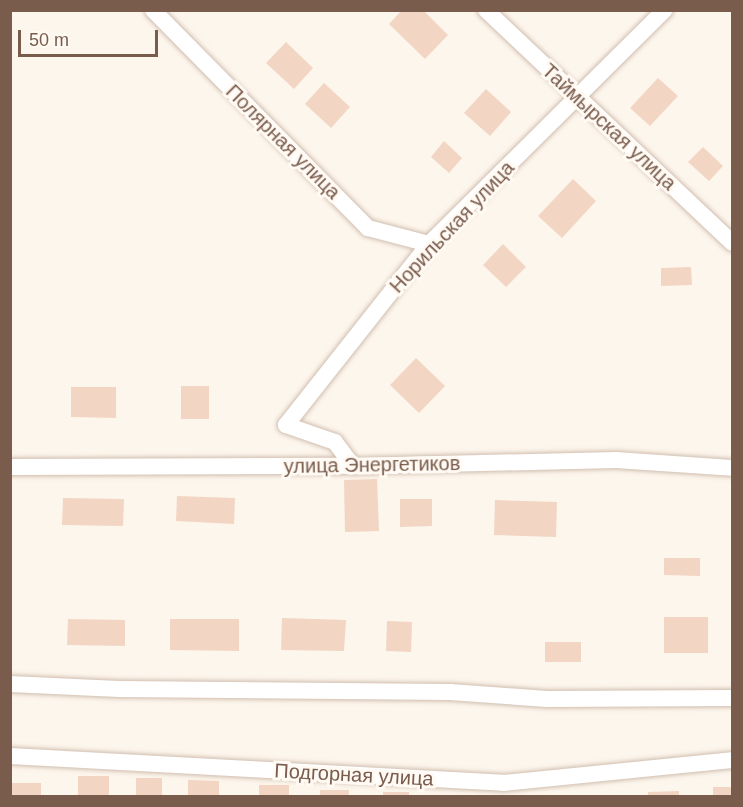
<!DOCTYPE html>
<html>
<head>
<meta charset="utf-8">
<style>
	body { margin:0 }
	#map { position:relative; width:743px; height:807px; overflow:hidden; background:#fdf6ec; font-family:Arial,sans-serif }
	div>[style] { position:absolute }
	.building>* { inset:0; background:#f3d5c3 }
	.roads { filter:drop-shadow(0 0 2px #d1beb0) drop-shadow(0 0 2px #d1beb0) }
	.minor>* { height:16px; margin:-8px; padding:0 8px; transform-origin:8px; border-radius:8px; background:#fff }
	span { translate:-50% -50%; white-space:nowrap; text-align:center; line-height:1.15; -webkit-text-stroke:6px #fffaf3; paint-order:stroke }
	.street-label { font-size:20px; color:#7a5c4d }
	.frame { position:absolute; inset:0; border:12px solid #7a5c4d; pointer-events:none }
	.scale { position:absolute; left:18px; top:30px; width:140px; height:27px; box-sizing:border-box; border:3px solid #7a5c4d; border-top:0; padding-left:8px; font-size:18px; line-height:21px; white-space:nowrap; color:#7a5c4d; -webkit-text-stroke:4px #fffaf3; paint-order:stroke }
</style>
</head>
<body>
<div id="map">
	<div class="building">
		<i style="clip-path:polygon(402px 10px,423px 10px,448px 35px,425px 59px,389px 24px)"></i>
		<i style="clip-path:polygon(286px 42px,313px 68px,294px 89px,266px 63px)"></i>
		<i style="clip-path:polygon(658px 78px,678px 96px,650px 126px,630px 108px)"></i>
		<i style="clip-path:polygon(324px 83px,350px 107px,331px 128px,305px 104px)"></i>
		<i style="clip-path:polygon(486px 89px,511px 112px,490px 136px,464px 113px)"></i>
		<i style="clip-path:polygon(444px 141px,462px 158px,449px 173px,431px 157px)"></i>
		<i style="clip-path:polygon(703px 147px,723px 166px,709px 181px,688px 162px)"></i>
		<i style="clip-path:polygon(573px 179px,596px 201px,562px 238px,538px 216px)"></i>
		<i style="clip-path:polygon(503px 244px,526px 267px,506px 287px,483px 265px)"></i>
		<i style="clip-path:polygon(691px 267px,692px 285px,661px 286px,661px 268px)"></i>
		<i style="clip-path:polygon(416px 358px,445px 386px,419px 413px,390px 385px)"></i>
		<i style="clip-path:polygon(181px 386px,209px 386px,209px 419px,181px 419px)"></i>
		<i style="clip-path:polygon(71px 387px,116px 387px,116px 418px,71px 417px)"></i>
		<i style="clip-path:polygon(377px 479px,379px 531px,345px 532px,344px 480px)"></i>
		<i style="clip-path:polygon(177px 496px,235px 498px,234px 524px,176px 521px)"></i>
		<i style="clip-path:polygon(63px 498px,124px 499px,123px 526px,62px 525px)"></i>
		<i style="clip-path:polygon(400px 499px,432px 499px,432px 526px,400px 527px)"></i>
		<i style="clip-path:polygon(495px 500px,557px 502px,556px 537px,494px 535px)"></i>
		<i style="clip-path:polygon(664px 558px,700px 558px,700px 576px,664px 575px)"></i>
		<i style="clip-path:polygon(664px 617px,708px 617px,708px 653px,664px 653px)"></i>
		<i style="clip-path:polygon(282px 618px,346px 620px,344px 651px,281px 650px)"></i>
		<i style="clip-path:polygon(68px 619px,125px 620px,125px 646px,67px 645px)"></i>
		<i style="clip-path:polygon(170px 619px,239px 619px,239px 651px,170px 650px)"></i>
		<i style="clip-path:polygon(387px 621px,412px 622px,411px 652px,386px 651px)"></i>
		<i style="clip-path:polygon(545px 642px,581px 642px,581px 662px,545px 662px)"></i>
		<i style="clip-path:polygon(78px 776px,109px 776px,109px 796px,78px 796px)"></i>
		<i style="clip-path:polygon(136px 778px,162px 778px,162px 796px,136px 796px)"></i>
		<i style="clip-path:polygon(188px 780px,219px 781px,219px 796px,188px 796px)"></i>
		<i style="clip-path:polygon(10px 783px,41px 783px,41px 796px,10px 796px)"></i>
		<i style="clip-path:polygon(259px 785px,289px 785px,289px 796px,259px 796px)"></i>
		<i style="clip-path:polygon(713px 787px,732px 787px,732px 796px,713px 796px)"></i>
		<i style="clip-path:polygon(320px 790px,349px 790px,349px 796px,320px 796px)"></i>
		<i style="clip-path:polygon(679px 791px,679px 796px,648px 796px,648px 792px)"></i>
		<i style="clip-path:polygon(383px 792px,409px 792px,409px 796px,383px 796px)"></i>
	</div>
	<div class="roads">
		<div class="minor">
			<i style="left:153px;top:10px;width:306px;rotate:45.4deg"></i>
			<i style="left:368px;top:228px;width:63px;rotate:14.7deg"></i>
			<i style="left:486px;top:10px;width:339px;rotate:43.4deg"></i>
			<i style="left:353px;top:466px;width:30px;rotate:-127deg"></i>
			<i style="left:335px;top:442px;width:52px;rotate:-160.9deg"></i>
			<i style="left:286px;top:425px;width:231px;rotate:-51.7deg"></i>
			<i style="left:429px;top:244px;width:332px;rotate:-44.8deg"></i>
			<i style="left:10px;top:467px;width:343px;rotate:-0.2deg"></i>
			<i style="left:353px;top:466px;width:263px;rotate:-1.3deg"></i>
			<i style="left:616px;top:460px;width:116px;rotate:3.9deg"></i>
			<i style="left:10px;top:684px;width:109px;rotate:2.6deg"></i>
			<i style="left:119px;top:689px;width:331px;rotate:0.5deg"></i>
			<i style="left:450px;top:692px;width:97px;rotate:4.1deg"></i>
			<i style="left:547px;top:699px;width:185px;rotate:-0.3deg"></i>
			<i style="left:10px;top:756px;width:494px;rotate:3.1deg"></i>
			<i style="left:503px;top:783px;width:230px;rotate:-5.7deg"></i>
		</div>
	</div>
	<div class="street-label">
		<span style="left:609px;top:127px;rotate:43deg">Таймырская улица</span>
		<span style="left:283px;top:142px;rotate:45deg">Полярная улица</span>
		<span style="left:452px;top:227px;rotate:-47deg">Норильская улица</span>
		<span style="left:372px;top:465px;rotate:-1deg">улица Энергетиков</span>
		<span style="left:354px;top:775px;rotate:3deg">Подгорная улица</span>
	</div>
	<div class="frame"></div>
	<div class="scale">50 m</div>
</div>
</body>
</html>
